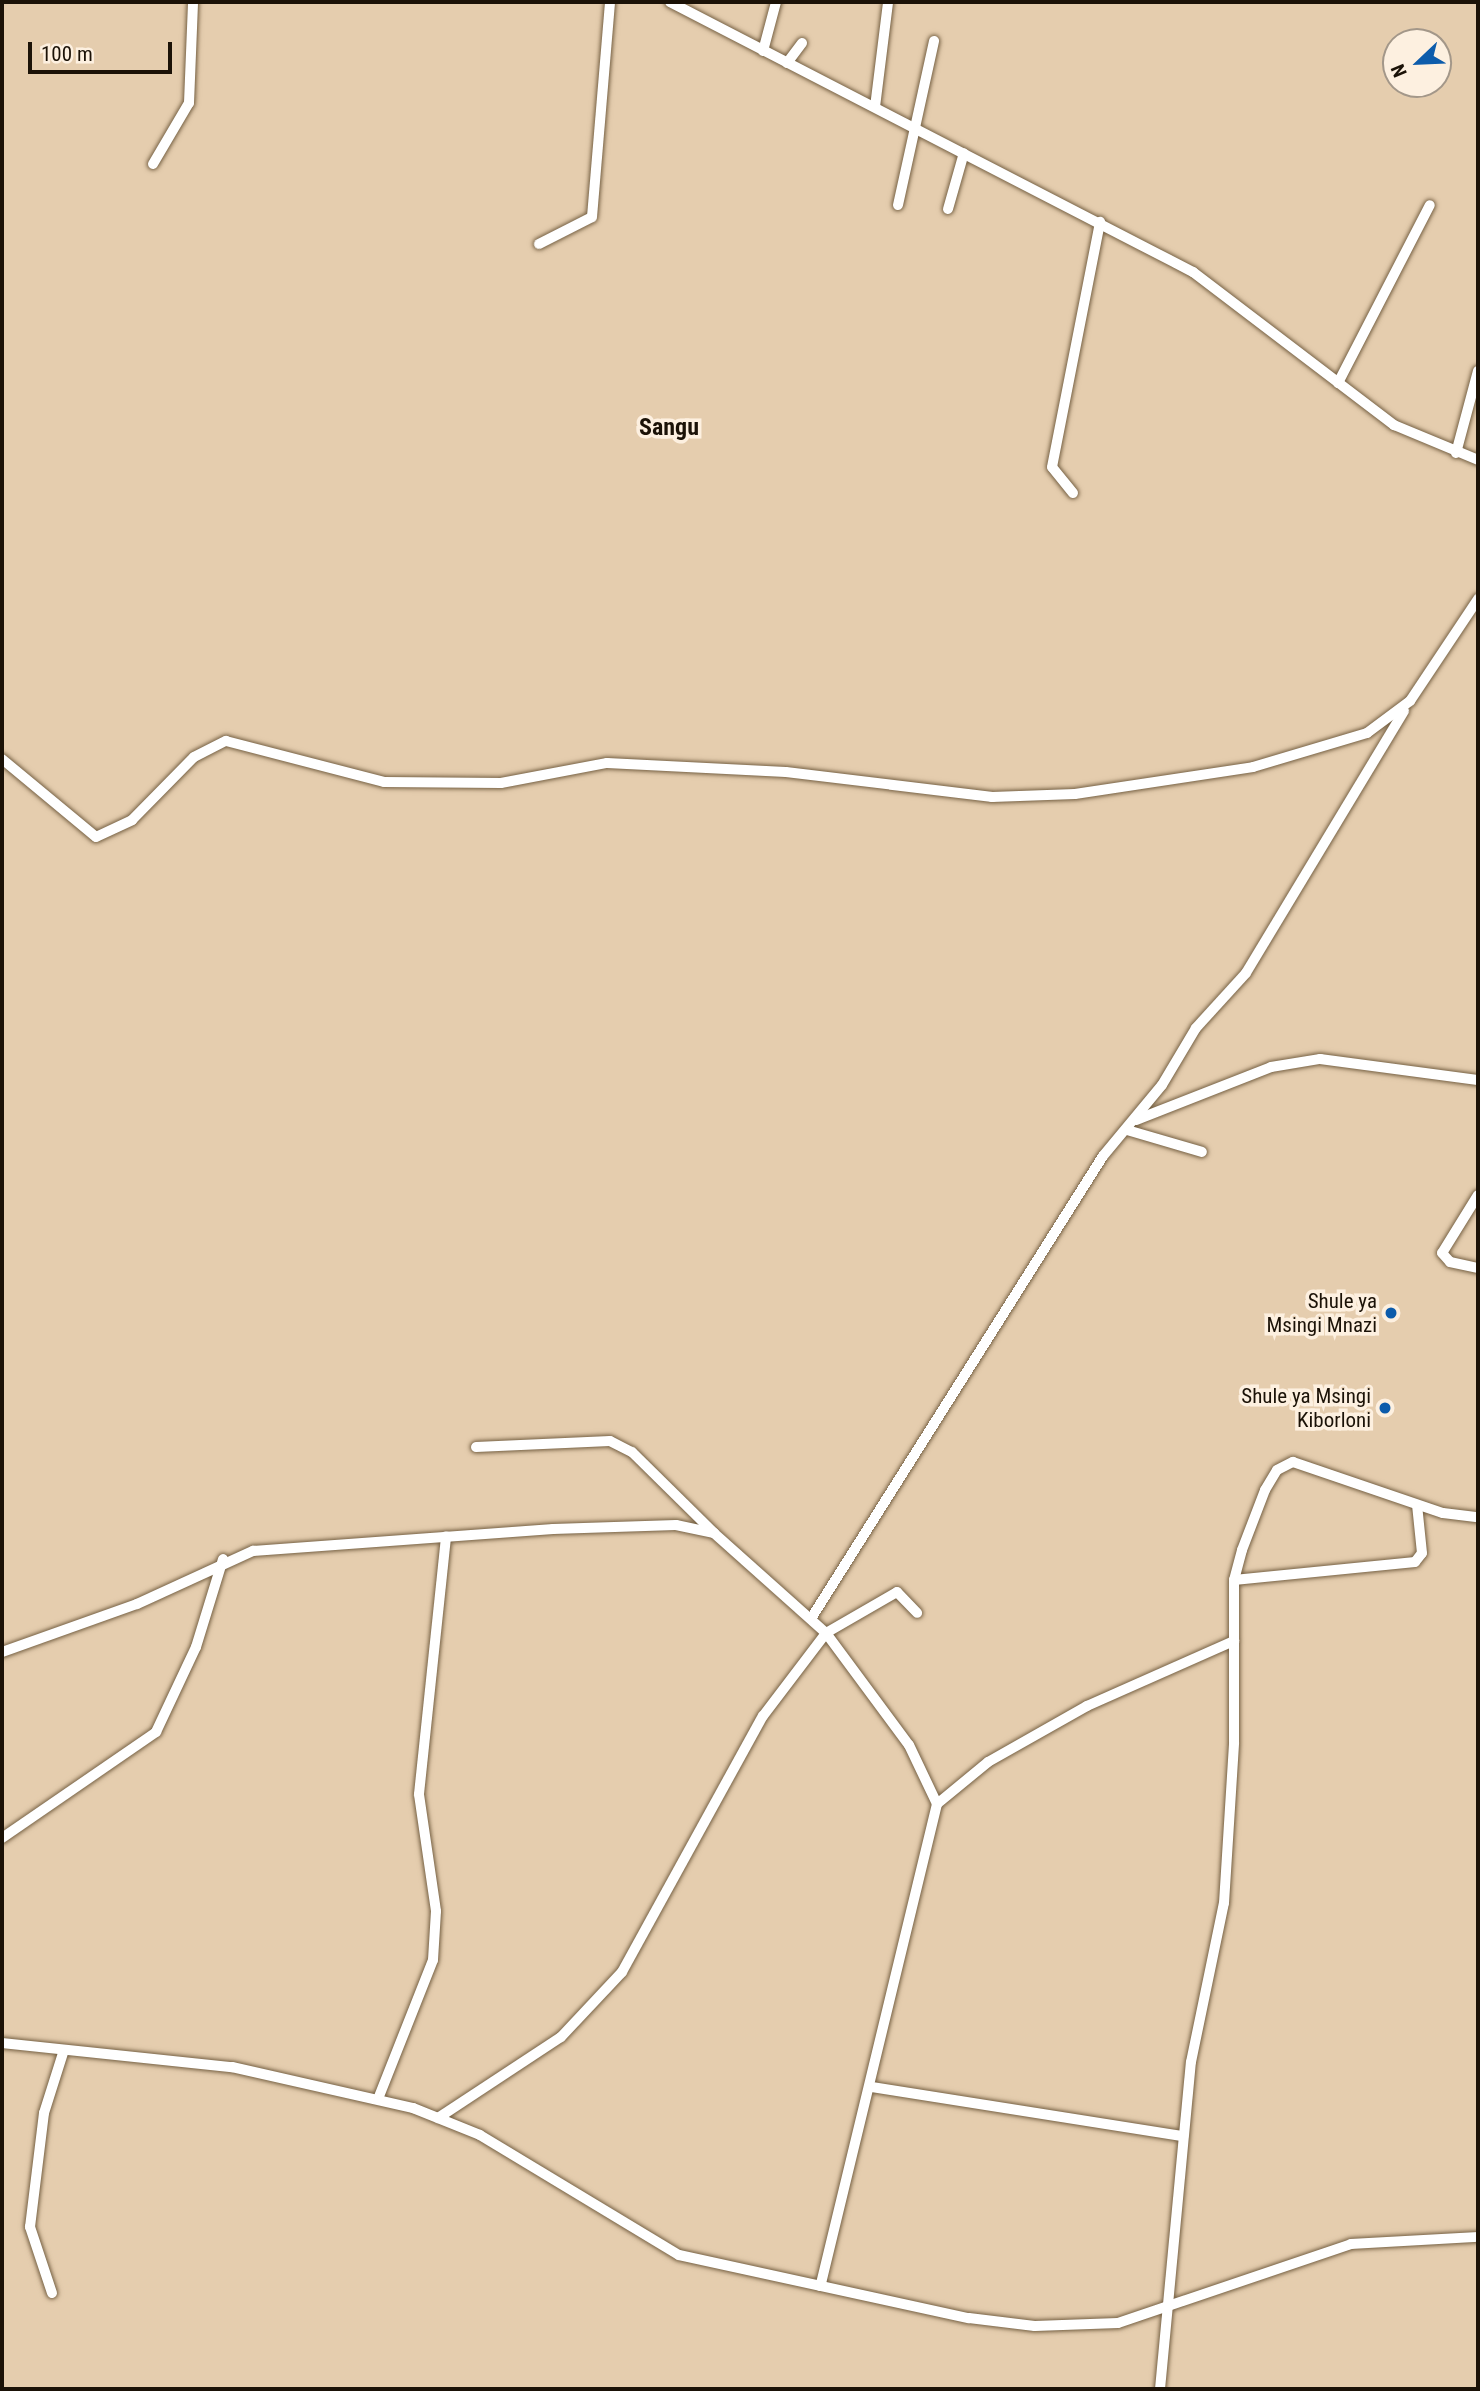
<!DOCTYPE html>
<html>
<head>
<meta charset="utf-8">
<style>
	body { margin:0 }
	#map { position:relative; width:1480px; height:2391px; overflow:hidden; background:#e5cdae; font-family:"Roboto Condensed",sans-serif }
	div>[style] { position:absolute }
	.roads { filter:drop-shadow(0 0 2px #766144) drop-shadow(0 0 2px #766144) }
	.minor>* { height:10px; margin:-5px; padding:0 5px; transform-origin:5px; border-radius:5px; background:#fff }
	.dots>* { width:19px; height:19px; translate:-50% -50%; box-sizing:border-box; border:4px solid #fdf0e0; border-radius:50% }
	span { translate:-50% -50%; white-space:nowrap; text-align:center; line-height:1.15; -webkit-text-stroke:7px #fdf0e0; paint-order:stroke }
	.poi-label { font-size:21px; color:#1b1207 }
	.right { translate:-100% -50%; text-align:right }
	.quarter-label { font-size:24px; color:#1b1207; font-weight:700 }
	.frame { position:absolute; inset:0; border:4px solid #1b1207; pointer-events:none }
	.north { position:absolute; left:1382px; top:28px; width:70px; height:70px; box-sizing:border-box; background:#fdf0e0; border:2px solid #a39789; border-radius:50%; rotate:247deg; font-size:19px; font-weight:700; line-height:28px; text-align:center; color:#1b1207 }
	.north::after { content:''; display:block; margin:auto; width:24px; height:32px; background:#0d5cab; clip-path:polygon(50% 0,100% 100%,50% 72%,0 100%) }
	.scale { position:absolute; left:28px; top:42px; width:144px; height:32px; box-sizing:border-box; border:4px solid #1b1207; border-top:0; padding-left:9px; font-size:21px; line-height:24px; white-space:nowrap; color:#1b1207; -webkit-text-stroke:5px #fdf0e0; paint-order:stroke }
</style>
</head>
<body>
<div id="map">
	<div class="roads">
		<div class="minor">
			<i style="left:670px;top:2px;width:589px;rotate:27.31deg"></i>
			<i style="left:1193px;top:272px;width:253px;rotate:37.3deg"></i>
			<i style="left:1394px;top:425px;width:91px;rotate:22.6deg"></i>
			<i style="left:763px;top:51px;width:51px;rotate:-75.1deg"></i>
			<i style="left:787px;top:63px;width:25px;rotate:-53deg"></i>
			<i style="left:875px;top:107px;width:106px;rotate:-82.9deg"></i>
			<i style="left:153px;top:164px;width:71px;rotate:-59.5deg"></i>
			<i style="left:189px;top:103px;width:101px;rotate:-87.7deg"></i>
			<i style="left:898px;top:205px;width:168px;rotate:-77.6deg"></i>
			<i style="left:948px;top:209px;width:58px;rotate:-74.1deg"></i>
			<i style="left:539px;top:244px;width:59px;rotate:-27deg"></i>
			<i style="left:592px;top:217px;width:216px;rotate:-85.2deg"></i>
			<i style="left:1338px;top:383px;width:200px;rotate:-62.7deg"></i>
			<i style="left:1456px;top:453px;width:85px;rotate:-75deg"></i>
			<i style="left:1073px;top:493px;width:33px;rotate:-129deg"></i>
			<i style="left:1052px;top:467px;width:250px;rotate:-78.9deg"></i>
			<i style="left:2px;top:759px;width:122px;rotate:39.7deg"></i>
			<i style="left:96px;top:837px;width:40px;rotate:-25deg"></i>
			<i style="left:132px;top:820px;width:88px;rotate:-45.5deg"></i>
			<i style="left:194px;top:757px;width:36px;rotate:-27deg"></i>
			<i style="left:226px;top:741px;width:163px;rotate:14.5deg"></i>
			<i style="left:384px;top:782px;width:117px;rotate:0.5deg"></i>
			<i style="left:501px;top:783px;width:108px;rotate:-10.7deg"></i>
			<i style="left:607px;top:763px;width:179px;rotate:2.9deg"></i>
			<i style="left:786px;top:772px;width:208px;rotate:6.9deg"></i>
			<i style="left:992px;top:797px;width:83px;rotate:-2.1deg"></i>
			<i style="left:1075px;top:794px;width:180px;rotate:-8.6deg"></i>
			<i style="left:1253px;top:767px;width:119px;rotate:-16.6deg"></i>
			<i style="left:1367px;top:733px;width:54px;rotate:-36.7deg"></i>
			<i style="left:1410px;top:701px;width:123px;rotate:-56.3deg"></i>
			<i style="left:1136px;top:1120px;width:145px;rotate:-21.4deg"></i>
			<i style="left:1271px;top:1067px;width:50px;rotate:-9.3deg"></i>
			<i style="left:1320px;top:1059px;width:159px;rotate:7.6deg"></i>
			<i style="left:1127px;top:1130px;width:78px;rotate:16.3deg"></i>
			<i style="left:1478px;top:1195px;width:68px;rotate:121.8deg"></i>
			<i style="left:1442px;top:1253px;width:12px;rotate:48deg"></i>
			<i style="left:1450px;top:1262px;width:29px;rotate:12deg"></i>
			<i style="left:476px;top:1447px;width:134px;rotate:-2.6deg"></i>
			<i style="left:610px;top:1441px;width:25px;rotate:27deg"></i>
			<i style="left:632px;top:1452px;width:115px;rotate:44.6deg"></i>
			<i style="left:1234px;top:1580px;width:182px;rotate:-5.7deg"></i>
			<i style="left:1415px;top:1562px;width:11px;rotate:-52deg"></i>
			<i style="left:1422px;top:1553px;width:48px;rotate:-95.9deg"></i>
			<i style="left:812px;top:1617px;width:545px;rotate:-57.74deg"></i>
			<i style="left:1103px;top:1156px;width:92px;rotate:-50.3deg"></i>
			<i style="left:1162px;top:1085px;width:66px;rotate:-59.2deg"></i>
			<i style="left:1196px;top:1028px;width:74px;rotate:-47.7deg"></i>
			<i style="left:1246px;top:973px;width:306px;rotate:-58.9deg"></i>
			<i style="left:2px;top:1652px;width:143px;rotate:-19.6deg"></i>
			<i style="left:137px;top:1604px;width:128px;rotate:-24.6deg"></i>
			<i style="left:253px;top:1551px;width:301px;rotate:-4.2deg"></i>
			<i style="left:553px;top:1529px;width:123px;rotate:-1.9deg"></i>
			<i style="left:676px;top:1525px;width:39px;rotate:12deg"></i>
			<i style="left:714px;top:1533px;width:150px;rotate:41.8deg"></i>
			<i style="left:826px;top:1633px;width:139px;rotate:53.5deg"></i>
			<i style="left:909px;top:1745px;width:65px;rotate:64.6deg"></i>
			<i style="left:937px;top:1804px;width:496px;rotate:103.6deg"></i>
			<i style="left:937px;top:1804px;width:66px;rotate:-39.5deg"></i>
			<i style="left:988px;top:1762px;width:114px;rotate:-29.5deg"></i>
			<i style="left:1087px;top:1706px;width:161px;rotate:-23.9deg"></i>
			<i style="left:2px;top:1838px;width:187px;rotate:-34.5deg"></i>
			<i style="left:156px;top:1732px;width:94px;rotate:-64.8deg"></i>
			<i style="left:196px;top:1647px;width:92px;rotate:-72.9deg"></i>
			<i style="left:2px;top:2043px;width:231px;rotate:6deg"></i>
			<i style="left:232px;top:2067px;width:186px;rotate:12.8deg"></i>
			<i style="left:413px;top:2108px;width:72px;rotate:21.9deg"></i>
			<i style="left:480px;top:2135px;width:232px;rotate:31.1deg"></i>
			<i style="left:679px;top:2255px;width:297px;rotate:12.3deg"></i>
			<i style="left:969px;top:2318px;width:66px;rotate:6.9deg"></i>
			<i style="left:1035px;top:2326px;width:83px;rotate:-2.1deg"></i>
			<i style="left:1118px;top:2323px;width:246px;rotate:-18.7deg"></i>
			<i style="left:1351px;top:2244px;width:127px;rotate:-3.2deg"></i>
			<i style="left:872px;top:2087px;width:315px;rotate:9deg"></i>
			<i style="left:378px;top:2099px;width:149px;rotate:-68.4deg"></i>
			<i style="left:433px;top:1960px;width:49px;rotate:-86.5deg"></i>
			<i style="left:436px;top:1911px;width:118px;rotate:-98.3deg"></i>
			<i style="left:419px;top:1794px;width:259px;rotate:-84deg"></i>
			<i style="left:438px;top:2118px;width:147px;rotate:-33.4deg"></i>
			<i style="left:561px;top:2037px;width:89px;rotate:-46.8deg"></i>
			<i style="left:622px;top:1972px;width:292px;rotate:-61.2deg"></i>
			<i style="left:763px;top:1716px;width:104px;rotate:-52.8deg"></i>
			<i style="left:826px;top:1633px;width:82px;rotate:-30deg"></i>
			<i style="left:897px;top:1592px;width:29px;rotate:46deg"></i>
			<i style="left:52px;top:2293px;width:70px;rotate:-108.4deg"></i>
			<i style="left:30px;top:2227px;width:115px;rotate:-83deg"></i>
			<i style="left:44px;top:2113px;width:66px;rotate:-72.4deg"></i>
			<i style="left:1160px;top:2389px;width:328px;rotate:-84.6deg"></i>
			<i style="left:1191px;top:2062px;width:162px;rotate:-78.3deg"></i>
			<i style="left:1224px;top:1903px;width:161px;rotate:-86.4deg"></i>
			<i style="left:1234px;top:1742px;width:162px;rotate:-90deg"></i>
			<i style="left:1234px;top:1580px;width:31px;rotate:-75deg"></i>
			<i style="left:1242px;top:1550px;width:64px;rotate:-69deg"></i>
			<i style="left:1265px;top:1490px;width:23px;rotate:-59deg"></i>
			<i style="left:1277px;top:1470px;width:18px;rotate:-27deg"></i>
			<i style="left:1293px;top:1462px;width:158px;rotate:18.8deg"></i>
			<i style="left:1443px;top:1513px;width:35px;rotate:7deg"></i>
		</div>
	</div>
	<div class="dots">
		<i style="left:1391px;top:1313px;background:#0d5cab"></i>
		<i style="left:1385px;top:1408px;background:#0d5cab"></i>
	</div>
	<div class="poi-label">
		<span class="right" style="left:1377px;top:1313px">Shule ya<br>Msingi Mnazi</span>
		<span class="right" style="left:1371px;top:1408px">Shule ya Msingi<br>Kiborloni</span>
	</div>
	<div class="quarter-label">
		<span style="left:669px;top:428px">Sangu</span>
	</div>
	<div class="frame"></div>
	<div class="north">N</div>
	<div class="scale">100 m</div>
</div>
</body>
</html>
